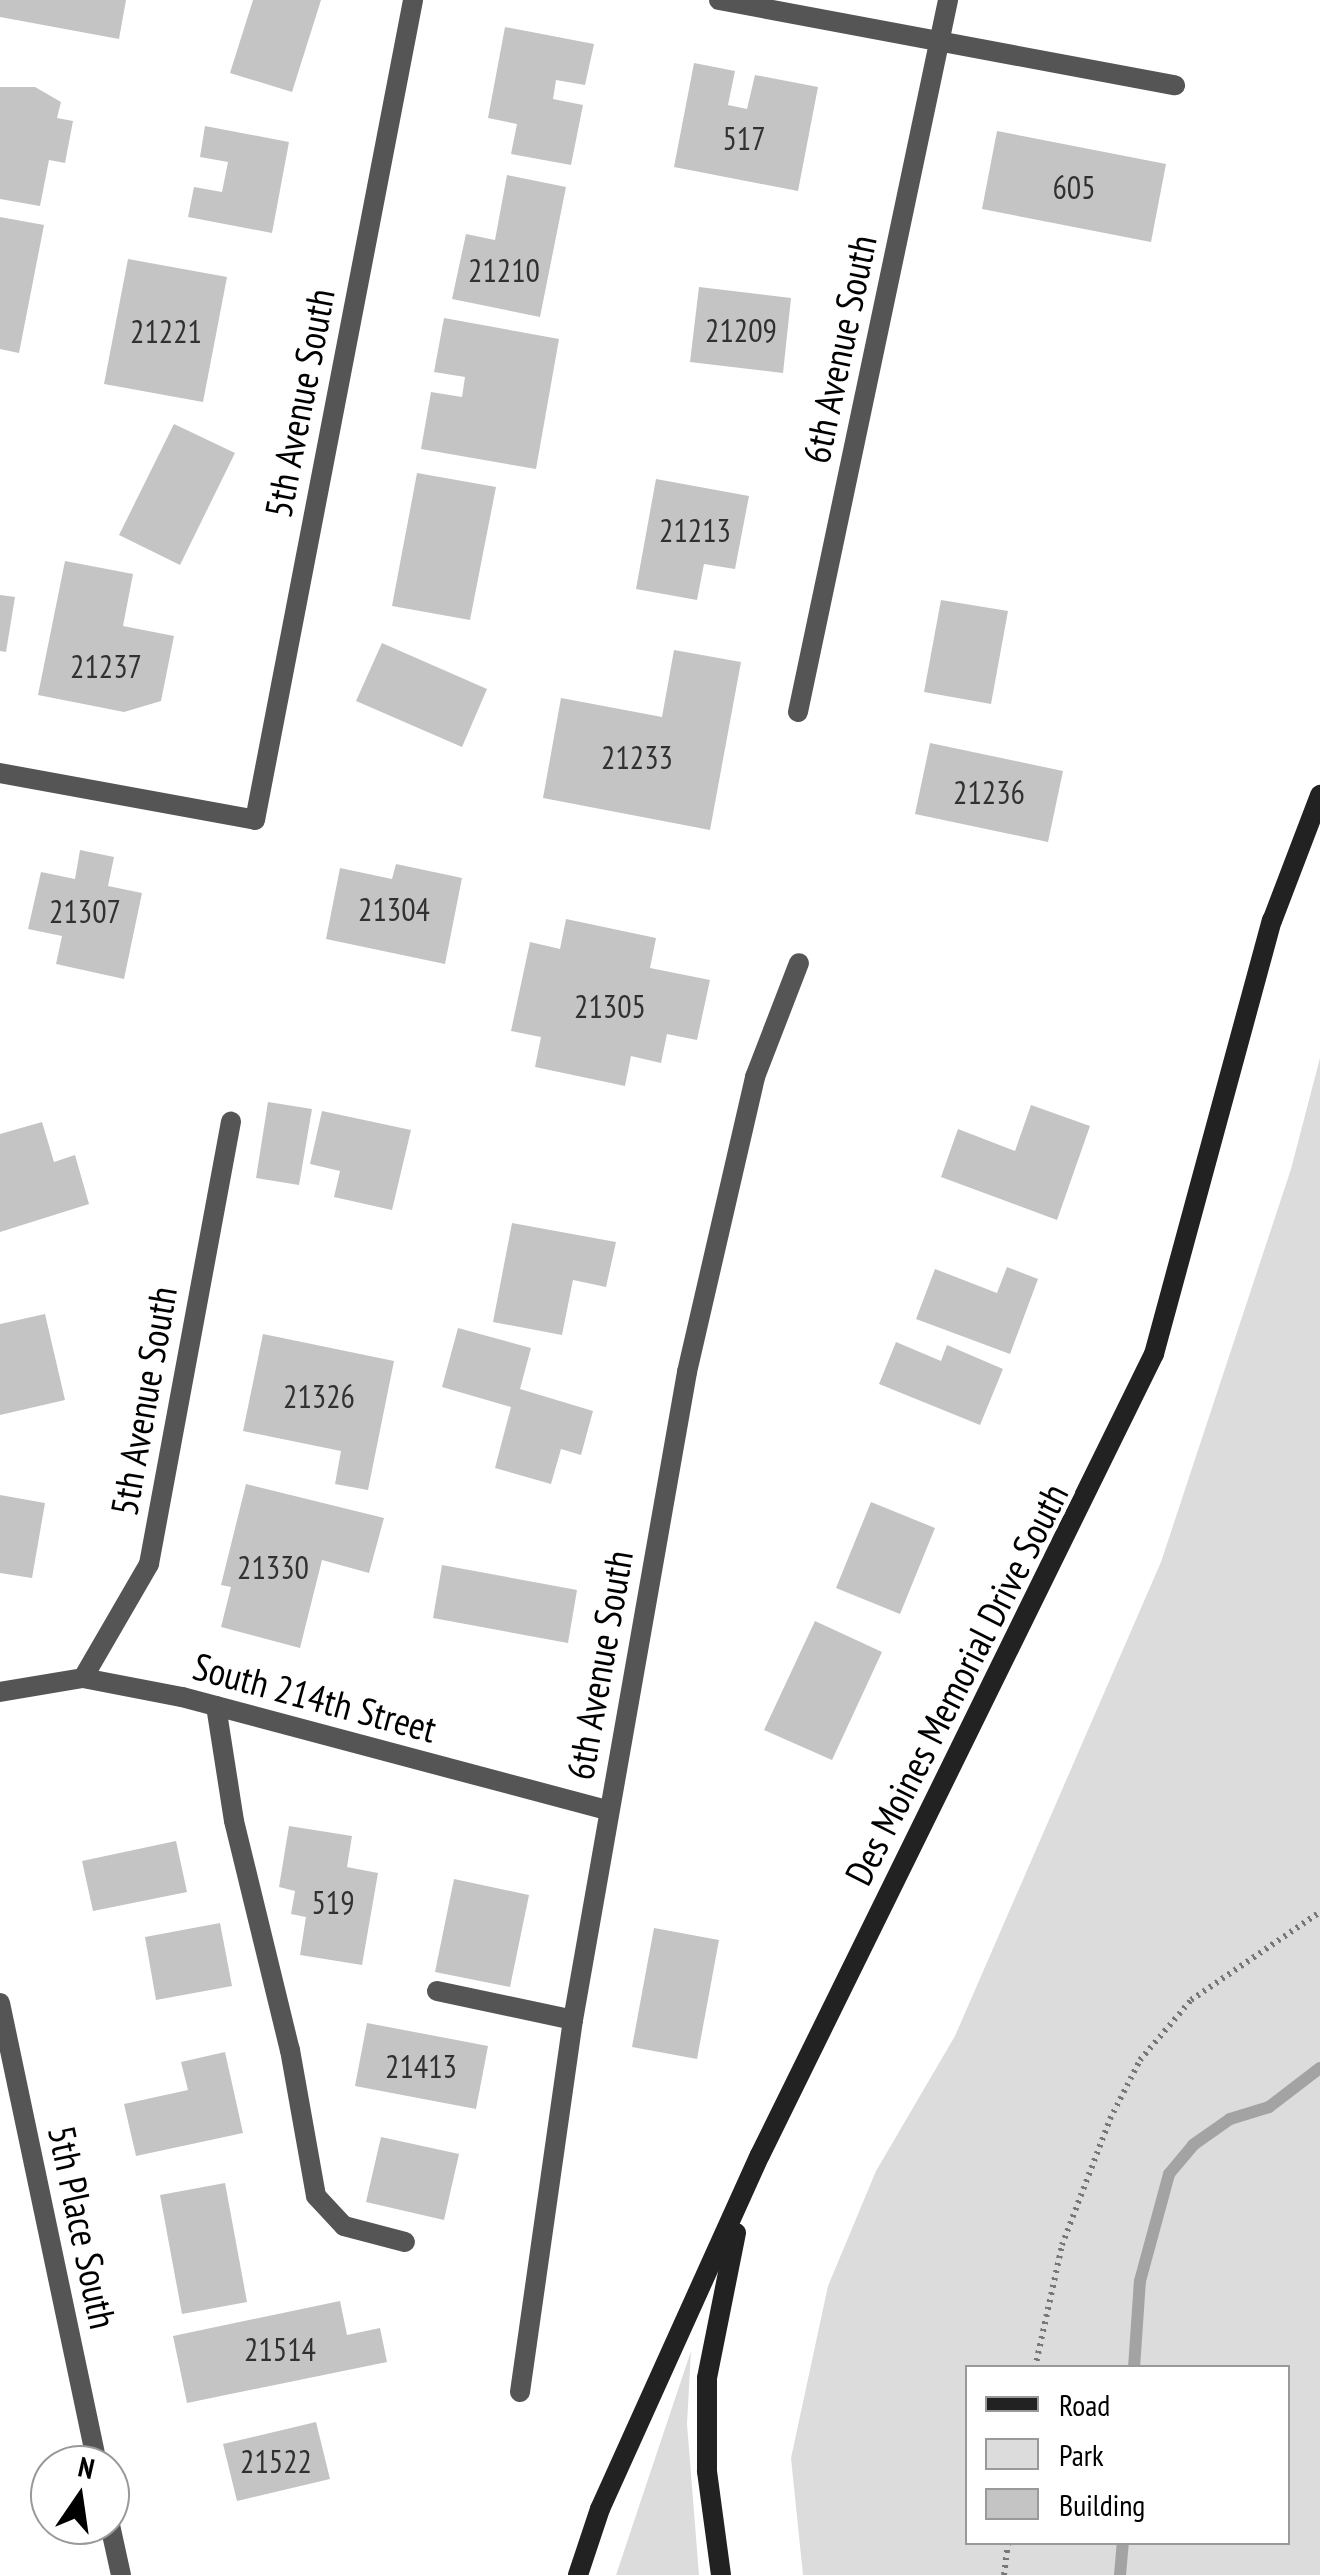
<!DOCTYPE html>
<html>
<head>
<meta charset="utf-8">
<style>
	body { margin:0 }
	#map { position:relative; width:1320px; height:2575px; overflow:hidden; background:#fff; font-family:"PT Sans Narrow",sans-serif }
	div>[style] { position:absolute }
	.green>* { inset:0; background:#dcdcdc }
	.stream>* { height:12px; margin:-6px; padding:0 6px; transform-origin:6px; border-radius:6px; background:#a3a3a3 }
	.building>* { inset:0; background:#c4c4c4 }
	.path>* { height:6px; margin-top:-3px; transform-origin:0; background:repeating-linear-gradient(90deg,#777 0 2.5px,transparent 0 7.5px) }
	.lane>* { height:20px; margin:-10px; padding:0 10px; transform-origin:10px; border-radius:10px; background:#555 }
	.street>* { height:20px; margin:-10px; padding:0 10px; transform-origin:10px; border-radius:10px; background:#555 }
	.secondary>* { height:20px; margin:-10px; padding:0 10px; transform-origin:10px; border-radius:10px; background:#222 }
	span { translate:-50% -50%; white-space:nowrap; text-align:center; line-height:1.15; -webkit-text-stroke:10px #fff; paint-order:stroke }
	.number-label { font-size:32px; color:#313131 }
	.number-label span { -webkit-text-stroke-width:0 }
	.street-label { font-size:38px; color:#000 }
	.legend { position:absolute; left:965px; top:2365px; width:325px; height:180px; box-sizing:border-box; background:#fff; border:2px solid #999; margin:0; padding:12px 18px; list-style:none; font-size:30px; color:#000 }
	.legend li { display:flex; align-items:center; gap:20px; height:50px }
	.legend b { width:50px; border:2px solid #999 }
	.north { position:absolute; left:30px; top:2445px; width:100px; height:100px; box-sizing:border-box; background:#fff; border:2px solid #999; border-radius:50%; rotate:13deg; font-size:28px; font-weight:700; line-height:40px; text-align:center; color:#000 }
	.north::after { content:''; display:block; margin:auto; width:35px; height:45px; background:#000; clip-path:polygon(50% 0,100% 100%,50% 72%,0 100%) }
</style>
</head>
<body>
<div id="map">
	<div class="green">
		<i style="clip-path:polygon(evenodd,1320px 1058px,1320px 2575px,803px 2575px,791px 2458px,828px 2286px,876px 2171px,955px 2036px,1161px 1562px,1291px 1169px,1320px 1058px,968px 2368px,1288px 2368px,1288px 2542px,968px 2542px,968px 2368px)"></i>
		<i style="clip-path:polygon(691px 2351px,687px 2424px,699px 2575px,616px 2575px)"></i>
	</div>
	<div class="stream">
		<i style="left:1134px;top:2368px;width:87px;rotate:-86.1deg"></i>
		<i style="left:1140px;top:2281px;width:111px;rotate:-74.8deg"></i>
		<i style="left:1169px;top:2174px;width:38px;rotate:-50deg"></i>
		<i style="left:1193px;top:2145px;width:45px;rotate:-35.1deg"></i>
		<i style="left:1230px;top:2119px;width:41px;rotate:-17.1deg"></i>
		<i style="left:1269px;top:2107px;width:64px;rotate:-37.4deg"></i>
		<i style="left:1120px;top:2575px;width:33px;rotate:-85deg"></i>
	</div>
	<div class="building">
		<i style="clip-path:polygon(0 0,126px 0,119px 39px,0 17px)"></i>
		<i style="clip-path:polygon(253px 0,321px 0,292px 92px,230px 73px)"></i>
		<i style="clip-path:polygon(505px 27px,594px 44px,585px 85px,556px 80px,553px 99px,583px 105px,571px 165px,511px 154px,517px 124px,488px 118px)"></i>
		<i style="clip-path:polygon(694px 63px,735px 71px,728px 105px,747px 109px,755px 75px,818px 87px,798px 191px,674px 167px)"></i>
		<i style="clip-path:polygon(0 87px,35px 87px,61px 102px,57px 118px,73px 121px,65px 163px,49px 160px,40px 206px,0 199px)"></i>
		<i style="clip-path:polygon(205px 126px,289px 142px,272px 233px,188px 217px,194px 187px,222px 192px,228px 162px,200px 157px)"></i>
		<i style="clip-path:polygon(997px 131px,1166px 164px,1151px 242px,982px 209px)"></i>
		<i style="clip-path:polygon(507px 175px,566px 187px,540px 317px,452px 299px,466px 234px,495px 240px)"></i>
		<i style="clip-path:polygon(0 217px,44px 225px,19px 353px,0 349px)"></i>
		<i style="clip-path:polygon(128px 259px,227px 277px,203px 402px,104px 384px)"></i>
		<i style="clip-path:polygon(699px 287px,791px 298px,783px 373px,690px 362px)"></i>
		<i style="clip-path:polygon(444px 318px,559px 339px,536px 469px,421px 449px,431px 392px,462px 397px,465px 377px,434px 372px)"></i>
		<i style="clip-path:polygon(174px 424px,235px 453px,180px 565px,119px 535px)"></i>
		<i style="clip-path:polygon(417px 473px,496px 487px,470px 620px,392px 606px)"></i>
		<i style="clip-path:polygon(656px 479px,749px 496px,735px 569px,704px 564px,697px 600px,636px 589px)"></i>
		<i style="clip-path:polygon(65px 561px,133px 574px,123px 626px,174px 636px,161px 701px,124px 712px,38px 695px)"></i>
		<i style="clip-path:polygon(0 595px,15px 597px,6px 652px,0 651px)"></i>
		<i style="clip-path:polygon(941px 600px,1008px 611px,991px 704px,924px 692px)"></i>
		<i style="clip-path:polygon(382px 643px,487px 689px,462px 747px,356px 701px)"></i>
		<i style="clip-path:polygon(674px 650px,741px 662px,710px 830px,543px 798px,561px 698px,662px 717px)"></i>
		<i style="clip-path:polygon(930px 743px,1063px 771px,1048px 842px,915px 814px)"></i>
		<i style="clip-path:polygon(80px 850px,114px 857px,108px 886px,142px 893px,124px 979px,56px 964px,62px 936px,28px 929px,41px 872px,75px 879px)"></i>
		<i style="clip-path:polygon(396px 864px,462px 878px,445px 964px,326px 939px,340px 868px,392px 879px)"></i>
		<i style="clip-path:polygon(566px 919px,656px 938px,650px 968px,710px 980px,697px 1040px,667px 1034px,661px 1063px,631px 1056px,625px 1086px,535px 1067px,541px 1037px,511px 1031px,530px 942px,560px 949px)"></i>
		<i style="clip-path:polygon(268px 1102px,312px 1109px,299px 1185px,256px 1178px)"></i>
		<i style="clip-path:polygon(1031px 1105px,1090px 1126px,1057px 1220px,941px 1177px,958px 1129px,1015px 1151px)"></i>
		<i style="clip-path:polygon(322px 1111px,411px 1130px,392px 1210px,334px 1197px,340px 1171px,310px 1164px)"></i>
		<i style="clip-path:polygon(42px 1122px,54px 1162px,75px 1155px,89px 1204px,0 1232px,0 1134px)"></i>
		<i style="clip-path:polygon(512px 1223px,616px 1242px,606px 1287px,573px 1280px,562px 1335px,493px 1322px)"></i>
		<i style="clip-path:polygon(1007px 1267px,1038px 1279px,1010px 1354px,916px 1319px,935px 1269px,997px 1293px)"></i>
		<i style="clip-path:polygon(45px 1314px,65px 1400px,0 1415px,0 1324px)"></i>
		<i style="clip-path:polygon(458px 1328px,531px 1348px,520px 1389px,593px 1411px,581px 1455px,561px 1449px,551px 1484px,495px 1468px,511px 1407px,442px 1387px)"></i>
		<i style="clip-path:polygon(263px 1334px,394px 1361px,368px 1490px,335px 1484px,341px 1451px,243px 1431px)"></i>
		<i style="clip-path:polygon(896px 1342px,941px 1361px,947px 1345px,1003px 1369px,980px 1425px,879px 1384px)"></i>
		<i style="clip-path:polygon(246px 1484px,384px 1518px,369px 1573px,322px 1560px,300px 1648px,221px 1627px,231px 1587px,221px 1585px)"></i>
		<i style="clip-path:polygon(0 1495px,45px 1503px,32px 1578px,0 1573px)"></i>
		<i style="clip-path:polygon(871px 1502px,935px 1528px,900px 1614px,836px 1588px)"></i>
		<i style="clip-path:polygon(442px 1565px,577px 1590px,568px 1643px,433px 1618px)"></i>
		<i style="clip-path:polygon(815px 1621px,882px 1652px,832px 1760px,764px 1730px)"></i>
		<i style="clip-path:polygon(289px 1826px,352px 1836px,347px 1867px,378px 1873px,362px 1965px,300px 1955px,306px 1917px,291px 1914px,295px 1891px,279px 1887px)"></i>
		<i style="clip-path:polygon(176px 1841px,187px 1892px,93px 1911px,82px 1861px)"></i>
		<i style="clip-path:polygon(454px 1879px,529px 1895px,510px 1987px,435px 1972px)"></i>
		<i style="clip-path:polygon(220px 1923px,232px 1986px,156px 2000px,145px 1937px)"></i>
		<i style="clip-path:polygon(654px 1928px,719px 1940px,697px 2059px,632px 2047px)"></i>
		<i style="clip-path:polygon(367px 2023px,488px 2046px,476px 2109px,355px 2086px)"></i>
		<i style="clip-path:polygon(225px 2052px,243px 2133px,136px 2156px,124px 2104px,188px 2090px,181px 2062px)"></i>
		<i style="clip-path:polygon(381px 2137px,459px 2154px,444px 2220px,366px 2202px)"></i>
		<i style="clip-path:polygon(225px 2183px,247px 2302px,182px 2314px,160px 2195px)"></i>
		<i style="clip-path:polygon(340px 2301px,347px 2335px,380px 2328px,387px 2362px,187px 2403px,173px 2336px)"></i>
		<i style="clip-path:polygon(316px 2422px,330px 2479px,237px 2501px,223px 2444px)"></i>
	</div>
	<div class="path">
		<i style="left:1035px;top:2368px;width:126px;rotate:-77.6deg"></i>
		<i style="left:1062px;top:2245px;width:135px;rotate:-69.1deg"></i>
		<i style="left:1110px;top:2119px;width:66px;rotate:-63deg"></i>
		<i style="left:1140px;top:2060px;width:79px;rotate:-49.6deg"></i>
		<i style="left:1191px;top:2000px;width:156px;rotate:-34.3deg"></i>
		<i style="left:1004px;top:2575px;width:33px;rotate:-83deg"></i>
	</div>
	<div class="lane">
		<i style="left:216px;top:1706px;width:116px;rotate:81.1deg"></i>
		<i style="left:234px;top:1821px;width:236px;rotate:76.3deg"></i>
		<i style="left:290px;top:2050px;width:148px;rotate:79.9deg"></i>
		<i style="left:316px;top:2196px;width:41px;rotate:47deg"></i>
		<i style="left:344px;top:2226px;width:63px;rotate:14.7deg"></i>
		<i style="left:437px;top:1991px;width:139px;rotate:12deg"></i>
	</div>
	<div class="street">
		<i style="left:719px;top:0;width:464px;rotate:10.6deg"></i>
		<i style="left:798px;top:712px;width:728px;rotate:-78.1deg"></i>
		<i style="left:0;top:773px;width:259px;rotate:10.4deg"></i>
		<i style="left:255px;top:820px;width:835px;rotate:-79.09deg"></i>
		<i style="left:83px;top:1678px;width:132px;rotate:-59.9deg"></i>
		<i style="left:149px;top:1564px;width:450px;rotate:-79.5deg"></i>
		<i style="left:0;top:1692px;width:84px;rotate:-9.6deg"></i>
		<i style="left:83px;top:1678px;width:101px;rotate:10.9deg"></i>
		<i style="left:182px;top:1697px;width:441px;rotate:14.9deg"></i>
		<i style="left:0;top:2003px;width:472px;rotate:78.1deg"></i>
		<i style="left:520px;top:2392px;width:376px;rotate:-81.9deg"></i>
		<i style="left:573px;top:2020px;width:658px;rotate:-80.02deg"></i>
		<i style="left:687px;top:1372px;width:303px;rotate:-77deg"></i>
		<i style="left:755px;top:1077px;width:122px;rotate:-68.9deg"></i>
		<i style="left:110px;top:2525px;width:51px;rotate:77.6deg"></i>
	</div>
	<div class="secondary">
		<i style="left:578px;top:2575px;width:70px;rotate:-71.6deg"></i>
		<i style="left:600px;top:2509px;width:388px;rotate:-65.7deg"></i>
		<i style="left:760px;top:2155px;width:893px;rotate:-63.81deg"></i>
		<i style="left:1154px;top:1354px;width:449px;rotate:-74.8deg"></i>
		<i style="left:1272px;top:921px;width:135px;rotate:-69.1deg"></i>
		<i style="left:721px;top:2575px;width:105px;rotate:-97.7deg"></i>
		<i style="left:707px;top:2471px;width:93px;rotate:-90deg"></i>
		<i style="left:707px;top:2378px;width:148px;rotate:-78.7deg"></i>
	</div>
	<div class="number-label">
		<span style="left:744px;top:138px">517</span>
		<span style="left:1074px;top:187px">605</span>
		<span style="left:504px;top:270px">21210</span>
		<span style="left:741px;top:330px">21209</span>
		<span style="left:166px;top:331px">21221</span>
		<span style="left:695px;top:530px">21213</span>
		<span style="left:106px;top:666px">21237</span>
		<span style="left:637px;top:757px">21233</span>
		<span style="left:989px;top:792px">21236</span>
		<span style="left:394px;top:909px">21304</span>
		<span style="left:85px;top:911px">21307</span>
		<span style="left:610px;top:1006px">21305</span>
		<span style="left:319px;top:1396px">21326</span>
		<span style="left:273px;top:1567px">21330</span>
		<span style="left:333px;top:1902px">519</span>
		<span style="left:421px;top:2066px">21413</span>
		<span style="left:280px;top:2349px">21514</span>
		<span style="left:276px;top:2461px">21522</span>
	</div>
	<div class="street-label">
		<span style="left:839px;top:349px;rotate:-78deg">6th Avenue South</span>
		<span style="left:299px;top:403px;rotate:-79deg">5th Avenue South</span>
		<span style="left:143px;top:1401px;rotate:-80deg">5th Avenue South</span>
		<span style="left:599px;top:1665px;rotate:-80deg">6th Avenue South</span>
		<span style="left:956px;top:1684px;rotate:-63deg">Des Moines Memorial Drive South</span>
		<span style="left:315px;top:1697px;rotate:15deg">South 214th Street</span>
		<span style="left:83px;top:2227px;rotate:78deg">5th Place South</span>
	</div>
	<ul class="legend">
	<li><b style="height:12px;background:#222"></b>Road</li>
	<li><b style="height:28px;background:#dcdcdc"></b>Park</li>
	<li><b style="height:28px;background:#c4c4c4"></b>Building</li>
	</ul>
	<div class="north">N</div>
</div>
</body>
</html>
